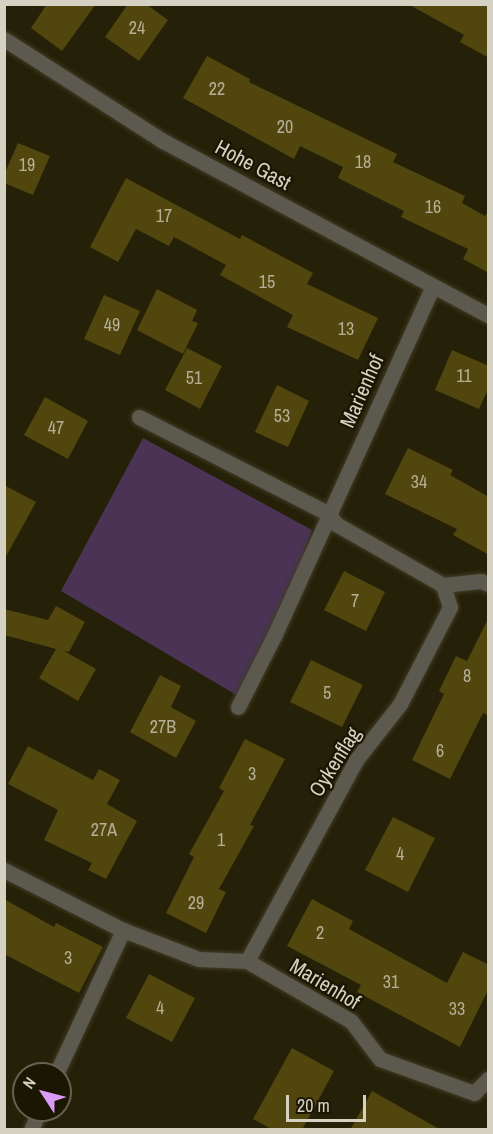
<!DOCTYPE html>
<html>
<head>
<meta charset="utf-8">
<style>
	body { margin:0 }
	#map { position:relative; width:493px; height:1134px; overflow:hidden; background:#252008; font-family:"Archivo Narrow",sans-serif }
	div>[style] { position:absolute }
	.green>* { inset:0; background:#4a3354 }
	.building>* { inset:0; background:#51460d }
	.roads { filter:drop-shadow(0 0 2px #413c26) drop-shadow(0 0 2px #413c26) }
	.minor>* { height:15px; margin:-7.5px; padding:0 7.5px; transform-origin:7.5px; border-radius:7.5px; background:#5c5a4f }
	span { translate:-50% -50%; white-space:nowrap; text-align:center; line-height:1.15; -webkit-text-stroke:4.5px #1b1602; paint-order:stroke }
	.number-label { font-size:18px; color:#b4af96 }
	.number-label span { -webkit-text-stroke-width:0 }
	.street-label { font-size:21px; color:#d5d2c4 }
	.frame { position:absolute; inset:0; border:6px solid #d5d2c4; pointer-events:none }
	.north { position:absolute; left:12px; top:1062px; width:60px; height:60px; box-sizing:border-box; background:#1b1602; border:2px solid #656150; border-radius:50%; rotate:306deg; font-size:16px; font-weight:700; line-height:24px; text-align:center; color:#d5d2c4 }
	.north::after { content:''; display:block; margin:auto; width:21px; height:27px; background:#da9af7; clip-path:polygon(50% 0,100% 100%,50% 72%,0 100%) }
	.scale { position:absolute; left:286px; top:1095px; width:80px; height:27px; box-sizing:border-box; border:3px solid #d5d2c4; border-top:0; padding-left:8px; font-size:18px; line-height:21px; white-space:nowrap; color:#d5d2c4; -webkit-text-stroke:4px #1b1602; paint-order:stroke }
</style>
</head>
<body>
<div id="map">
	<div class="green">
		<i style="clip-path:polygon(143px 438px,312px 530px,275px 634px,238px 696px,61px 591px)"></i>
	</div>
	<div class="building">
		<i style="clip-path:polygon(47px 4px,96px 4px,62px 51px,31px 28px)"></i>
		<i style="clip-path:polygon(128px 4px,146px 4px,168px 20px,139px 61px,105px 37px)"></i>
		<i style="clip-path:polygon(408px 4px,489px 4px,489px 58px,460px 42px,464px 35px)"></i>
		<i style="clip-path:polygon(207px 56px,250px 79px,249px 82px,397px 154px,393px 162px,465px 196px,462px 203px,485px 216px,489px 210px,489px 273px,463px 259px,468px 249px,401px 217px,404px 211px,338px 178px,343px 167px,300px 146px,294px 159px,183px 98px)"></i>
		<i style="clip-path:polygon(18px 143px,50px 156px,33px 195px,4px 183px,4px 175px)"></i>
		<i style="clip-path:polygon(126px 178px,240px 239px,242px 235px,313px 273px,307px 284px,378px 318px,358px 360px,287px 327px,293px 315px,220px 275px,226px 265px,174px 237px,169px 246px,136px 229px,118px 262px,90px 247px)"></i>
		<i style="clip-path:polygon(157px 289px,197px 310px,192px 321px,198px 323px,183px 354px,137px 330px)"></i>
		<i style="clip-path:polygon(104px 295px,140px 311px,120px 355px,84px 339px)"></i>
		<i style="clip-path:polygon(187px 348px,222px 366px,200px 409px,165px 390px)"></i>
		<i style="clip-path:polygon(452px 350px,489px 366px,489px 387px,479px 409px,435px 390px)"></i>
		<i style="clip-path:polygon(277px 385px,309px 401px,288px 447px,255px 432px)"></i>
		<i style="clip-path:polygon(45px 397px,88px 421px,68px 459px,24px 435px)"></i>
		<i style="clip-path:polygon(408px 448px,453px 470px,450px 475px,489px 497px,489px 555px,453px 535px,457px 529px,385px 494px)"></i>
		<i style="clip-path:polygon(4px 485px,36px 502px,4px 560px)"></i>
		<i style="clip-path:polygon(344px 571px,385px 592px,366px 631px,324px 610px)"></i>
		<i style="clip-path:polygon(56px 606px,85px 622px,69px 652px,64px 651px,96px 669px,78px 701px,39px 678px,56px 649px,4px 635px,4px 609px,48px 620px)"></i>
		<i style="clip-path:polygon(489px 617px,489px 716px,483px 713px,450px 779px,412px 760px,444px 694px,439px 691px,456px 656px,467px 661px)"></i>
		<i style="clip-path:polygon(311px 660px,363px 685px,342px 727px,290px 702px)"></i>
		<i style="clip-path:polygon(160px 675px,181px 686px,171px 707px,196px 721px,176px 758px,130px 732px)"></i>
		<i style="clip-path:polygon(245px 739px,285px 759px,250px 825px,254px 826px,219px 889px,226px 892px,206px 933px,166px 913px,194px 857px,189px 854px,224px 791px,219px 788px)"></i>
		<i style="clip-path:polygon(28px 746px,93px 780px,99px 769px,120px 780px,107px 804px,137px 821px,106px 879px,88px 870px,92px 863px,44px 840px,58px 810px,8px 784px)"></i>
		<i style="clip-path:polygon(393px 817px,435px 838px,408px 892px,365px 870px)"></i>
		<i style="clip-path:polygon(4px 899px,54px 927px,56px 923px,103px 947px,79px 993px,4px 954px)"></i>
		<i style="clip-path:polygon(312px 899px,353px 921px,349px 929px,447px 983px,463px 952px,489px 965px,489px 988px,460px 1047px,357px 992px,361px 985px,287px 946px)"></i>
		<i style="clip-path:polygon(149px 974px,195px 998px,172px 1042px,126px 1018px)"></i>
		<i style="clip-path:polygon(292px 1048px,334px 1071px,302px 1130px,273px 1130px,253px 1119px)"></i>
		<i style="clip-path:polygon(372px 1091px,441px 1130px,350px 1130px)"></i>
	</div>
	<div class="roads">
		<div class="minor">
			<i style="left:4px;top:39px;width:189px;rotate:32.7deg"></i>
			<i style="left:163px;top:141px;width:369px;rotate:28.2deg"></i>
			<i style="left:139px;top:417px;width:213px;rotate:27deg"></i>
			<i style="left:329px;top:514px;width:12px;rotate:55deg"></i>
			<i style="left:336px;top:524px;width:123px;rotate:29.7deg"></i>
			<i style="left:443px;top:585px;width:38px;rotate:-6deg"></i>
			<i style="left:481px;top:581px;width:8px;rotate:23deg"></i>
			<i style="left:238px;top:707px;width:82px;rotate:-63.1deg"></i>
			<i style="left:275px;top:634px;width:382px;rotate:-65.6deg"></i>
			<i style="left:4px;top:870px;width:133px;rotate:26.8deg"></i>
			<i style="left:123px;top:930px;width:81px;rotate:20.9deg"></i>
			<i style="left:199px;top:959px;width:48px;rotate:2.4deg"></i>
			<i style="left:247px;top:961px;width:120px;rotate:30deg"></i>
			<i style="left:351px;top:1021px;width:48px;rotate:52.7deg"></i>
			<i style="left:380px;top:1059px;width:100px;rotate:19.9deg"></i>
			<i style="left:474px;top:1093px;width:20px;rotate:-45deg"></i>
			<i style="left:247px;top:961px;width:229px;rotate:-61.5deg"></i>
			<i style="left:356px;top:760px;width:71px;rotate:-51.8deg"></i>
			<i style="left:400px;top:704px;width:109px;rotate:-62.7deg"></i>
			<i style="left:450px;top:607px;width:23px;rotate:-108deg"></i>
			<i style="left:56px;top:1074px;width:159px;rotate:-65deg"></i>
			<i style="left:31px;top:1130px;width:22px;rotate:-66deg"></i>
		</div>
	</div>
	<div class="number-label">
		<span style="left:137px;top:28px">24</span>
		<span style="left:217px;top:89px">22</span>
		<span style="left:285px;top:127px">20</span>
		<span style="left:363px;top:162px">18</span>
		<span style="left:27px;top:165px">19</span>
		<span style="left:433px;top:207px">16</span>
		<span style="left:164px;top:216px">17</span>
		<span style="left:267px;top:282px">15</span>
		<span style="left:112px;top:325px">49</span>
		<span style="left:346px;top:329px">13</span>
		<span style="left:464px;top:376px">11</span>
		<span style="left:194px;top:378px">51</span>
		<span style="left:282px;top:416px">53</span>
		<span style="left:56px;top:428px">47</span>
		<span style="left:419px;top:482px">34</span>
		<span style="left:355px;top:601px">7</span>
		<span style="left:467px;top:676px">8</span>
		<span style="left:327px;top:693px">5</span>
		<span style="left:163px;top:727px">27B</span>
		<span style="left:440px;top:751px">6</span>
		<span style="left:252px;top:774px">3</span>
		<span style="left:104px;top:830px">27A</span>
		<span style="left:221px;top:840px">1</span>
		<span style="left:400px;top:854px">4</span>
		<span style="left:196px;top:903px">29</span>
		<span style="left:320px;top:933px">2</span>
		<span style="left:68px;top:958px">3</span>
		<span style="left:391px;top:982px">31</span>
		<span style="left:160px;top:1008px">4</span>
		<span style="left:457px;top:1009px">33</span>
	</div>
	<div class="street-label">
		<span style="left:253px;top:165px;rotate:28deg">Hohe Gast</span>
		<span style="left:362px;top:391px;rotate:-66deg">Marienhof</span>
		<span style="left:335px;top:762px;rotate:-58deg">Oykenflag</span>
		<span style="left:325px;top:984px;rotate:31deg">Marienhof</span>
	</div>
	<div class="frame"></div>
	<div class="north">N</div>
	<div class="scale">20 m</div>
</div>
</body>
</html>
